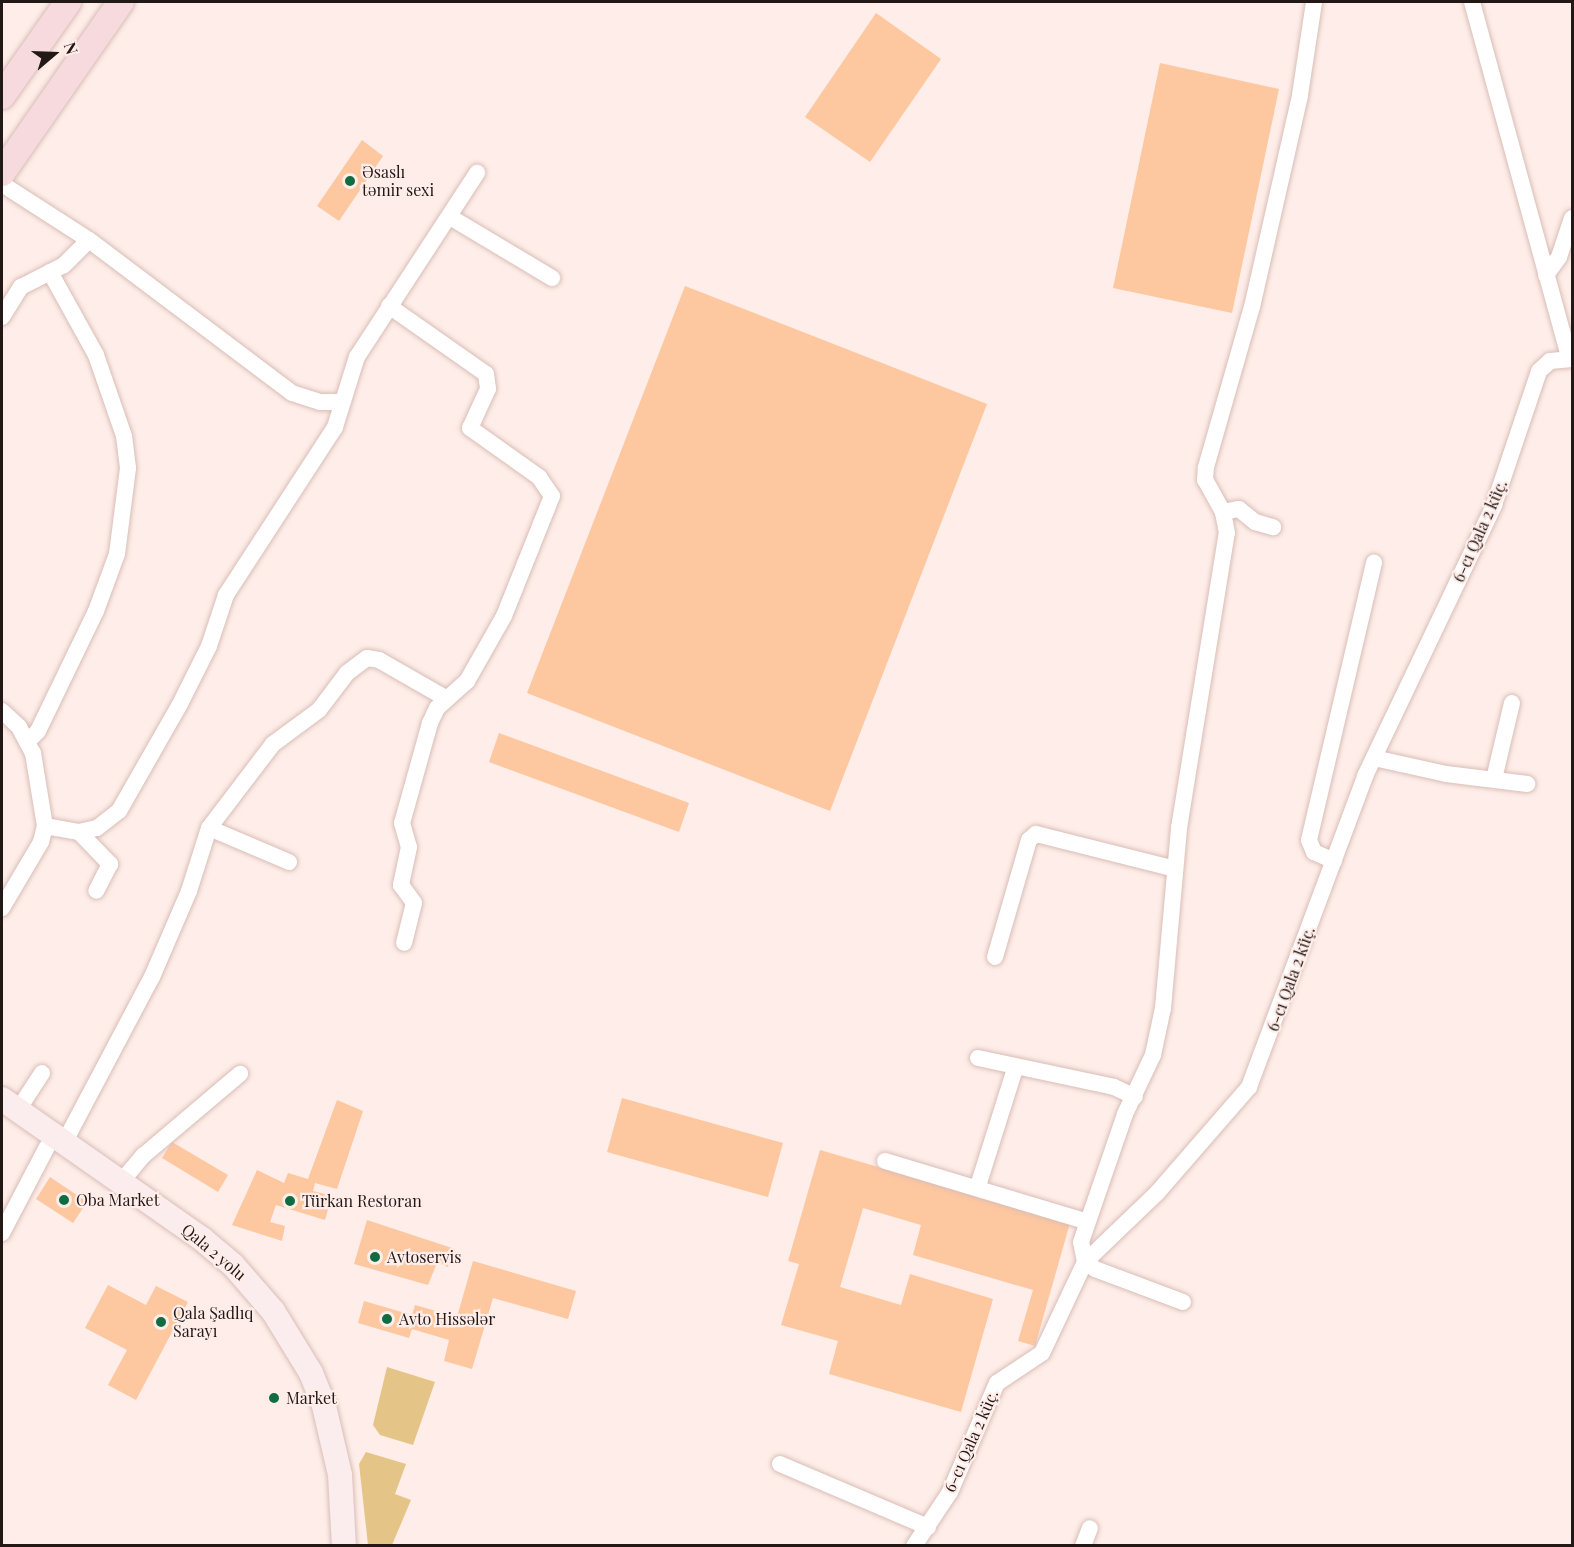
<!DOCTYPE html>
<html>
<head>
<meta charset="utf-8">
<style>
	body { margin:0 }
	#map { position:relative; width:1574px; height:1547px; overflow:hidden; background:#feede8; font-family:"Playfair Display",serif }
	div>[style] { position:absolute }
	.green>* { inset:0; background:#e5c587 }
	.building>* { inset:0; background:#fdc7a0 }
	.roads { filter:drop-shadow(0 0 2px #d9bdb7) drop-shadow(0 0 2px #d9bdb7) }
	.minor>* { height:16px; margin:-8px; padding:0 8px; transform-origin:8px; border-radius:8px; background:#fff }
	.secondary>* { height:24px; margin:-12px; padding:0 12px; transform-origin:12px; border-radius:12px; background:#fbecee }
	.primary>* { height:26px; margin:-13px; padding:0 13px; transform-origin:13px; border-radius:13px; background:#f7dade }
	.dots>* { width:16px; height:16px; translate:-50% -50%; box-sizing:border-box; border:3px solid #feede8; border-radius:50% }
	span { translate:-50% -50%; white-space:nowrap; text-align:center; line-height:1.15; -webkit-text-stroke:4.5px #feede8; paint-order:stroke }
	.poi-label { font-size:16px; color:#221816 }
	.left { translate:0 -50%; text-align:left }
	.street-label { font-size:16px; color:#221816 }
	.frame { position:absolute; inset:0; border:3px solid #221816; pointer-events:none }
	.north { position:absolute; left:24px; top:24px; width:60px; height:60px; -webkit-text-stroke:4px #feede8; paint-order:stroke; rotate:71deg; font-size:16px; font-weight:700; line-height:24px; text-align:center; color:#221816 }
	.north::after { content:''; display:block; margin:auto; width:21px; height:27px; background:#221816; clip-path:polygon(50% 0,100% 100%,50% 72%,0 100%) }
</style>
</head>
<body>
<div id="map">
	<div class="green">
		<i style="clip-path:polygon(387px 1367px,435px 1382px,413px 1445px,380px 1435px,373px 1425px)"></i>
		<i style="clip-path:polygon(366px 1452px,406px 1464px,395px 1494px,411px 1500px,392px 1545px,368px 1545px,359px 1464px)"></i>
	</div>
	<div class="building">
		<i style="clip-path:polygon(876px 13px,941px 59px,870px 162px,805px 117px)"></i>
		<i style="clip-path:polygon(1160px 63px,1279px 89px,1232px 313px,1113px 288px)"></i>
		<i style="clip-path:polygon(362px 140px,383px 156px,339px 221px,317px 206px)"></i>
		<i style="clip-path:polygon(685px 286px,987px 404px,830px 811px,527px 693px)"></i>
		<i style="clip-path:polygon(499px 733px,689px 803px,679px 832px,489px 762px)"></i>
		<i style="clip-path:polygon(622px 1098px,783px 1143px,768px 1197px,607px 1152px)"></i>
		<i style="clip-path:polygon(337px 1100px,363px 1111px,337px 1189px,315px 1183px,313px 1191px,332px 1196px,325px 1220px,276px 1205px,270px 1222px,285px 1226px,282px 1241px,232px 1225px,257px 1170px,284px 1183px,288px 1173px,308px 1179px)"></i>
		<i style="clip-path:polygon(172px 1142px,228px 1175px,218px 1192px,162px 1158px)"></i>
		<i style="clip-path:polygon(820px 1150px,1070px 1223px,1035px 1346px,1018px 1341px,1033px 1290px,913px 1255px,921px 1225px,863px 1208px,840px 1287px,901px 1305px,910px 1274px,993px 1299px,961px 1412px,829px 1374px,838px 1341px,781px 1325px,799px 1264px,788px 1261px)"></i>
		<i style="clip-path:polygon(50px 1177px,87px 1202px,73px 1223px,36px 1199px)"></i>
		<i style="clip-path:polygon(367px 1220px,455px 1249px,448px 1267px,437px 1263px,428px 1285px,354px 1264px)"></i>
		<i style="clip-path:polygon(473px 1261px,576px 1291px,568px 1319px,493px 1298px,472px 1369px,444px 1361px,449px 1340px,412px 1329px,409px 1338px,358px 1323px,364px 1301px,412px 1315px,415px 1305px,457px 1317px)"></i>
		<i style="clip-path:polygon(108px 1285px,146px 1305px,156px 1286px,188px 1302px,136px 1400px,108px 1385px,127px 1350px,85px 1328px)"></i>
	</div>
	<div class="roads">
		<div class="minor">
			<i style="left:1472px;top:2px;width:367px;rotate:74.7deg"></i>
			<i style="left:2px;top:184px;width:103px;rotate:32.8deg"></i>
			<i style="left:89px;top:240px;width:254px;rotate:37deg"></i>
			<i style="left:292px;top:393px;width:29px;rotate:18deg"></i>
			<i style="left:320px;top:402px;width:22px"></i>
			<i style="left:450px;top:217px;width:119px;rotate:30.9deg"></i>
			<i style="left:1546px;top:275px;width:22px;rotate:-54deg"></i>
			<i style="left:1559px;top:257px;width:41px;rotate:-71.6deg"></i>
			<i style="left:389px;top:306px;width:118px;rotate:35deg"></i>
			<i style="left:486px;top:374px;width:15px;rotate:82deg"></i>
			<i style="left:488px;top:389px;width:43px;rotate:114.8deg"></i>
			<i style="left:470px;top:428px;width:85px;rotate:35.4deg"></i>
			<i style="left:539px;top:477px;width:23px;rotate:56deg"></i>
			<i style="left:552px;top:496px;width:129px;rotate:111.8deg"></i>
			<i style="left:504px;top:616px;width:75px;rotate:119.6deg"></i>
			<i style="left:467px;top:681px;width:40px;rotate:138deg"></i>
			<i style="left:437px;top:708px;width:17px;rotate:115deg"></i>
			<i style="left:430px;top:723px;width:104px;rotate:105.6deg"></i>
			<i style="left:402px;top:823px;width:25px;rotate:74deg"></i>
			<i style="left:409px;top:847px;width:39px;rotate:102deg"></i>
			<i style="left:401px;top:885px;width:22px;rotate:54deg"></i>
			<i style="left:414px;top:903px;width:41px;rotate:104deg"></i>
			<i style="left:2px;top:317px;width:36px;rotate:-58deg"></i>
			<i style="left:21px;top:287px;width:48px;rotate:-27.1deg"></i>
			<i style="left:64px;top:265px;width:35px;rotate:-45deg"></i>
			<i style="left:1223px;top:512px;width:16px;rotate:-11deg"></i>
			<i style="left:1239px;top:509px;width:21px;rotate:39deg"></i>
			<i style="left:1255px;top:522px;width:19px;rotate:16deg"></i>
			<i style="left:2px;top:711px;width:23px;rotate:43deg"></i>
			<i style="left:19px;top:727px;width:30px;rotate:62deg"></i>
			<i style="left:33px;top:753px;width:74px;rotate:80.7deg"></i>
			<i style="left:45px;top:826px;width:16px;rotate:104deg"></i>
			<i style="left:41px;top:842px;width:77px;rotate:120.6deg"></i>
			<i style="left:28px;top:741px;width:14px;rotate:-45deg"></i>
			<i style="left:38px;top:731px;width:133px;rotate:-64.2deg"></i>
			<i style="left:96px;top:611px;width:61px;rotate:-69.8deg"></i>
			<i style="left:117px;top:554px;width:87px;rotate:-82.7deg"></i>
			<i style="left:128px;top:468px;width:32px;rotate:-97deg"></i>
			<i style="left:124px;top:436px;width:86px;rotate:-109.1deg"></i>
			<i style="left:96px;top:355px;width:95px;rotate:-119deg"></i>
			<i style="left:1374px;top:758px;width:74px;rotate:12.5deg"></i>
			<i style="left:1446px;top:774px;width:82px;rotate:7deg"></i>
			<i style="left:1494px;top:779px;width:78px;rotate:-76.7deg"></i>
			<i style="left:45px;top:826px;width:35px;rotate:10deg"></i>
			<i style="left:79px;top:832px;width:18px;rotate:-13deg"></i>
			<i style="left:97px;top:828px;width:28px;rotate:-38deg"></i>
			<i style="left:119px;top:811px;width:121px;rotate:-60.3deg"></i>
			<i style="left:179px;top:706px;width:67px;rotate:-63.4deg"></i>
			<i style="left:209px;top:646px;width:54px;rotate:-71.6deg"></i>
			<i style="left:226px;top:595px;width:200px;rotate:-57deg"></i>
			<i style="left:335px;top:427px;width:73px;rotate:-72.6deg"></i>
			<i style="left:357px;top:357px;width:220px;rotate:-56.9deg"></i>
			<i style="left:209px;top:828px;width:87px;rotate:23deg"></i>
			<i style="left:79px;top:832px;width:45px;rotate:45.9deg"></i>
			<i style="left:110px;top:864px;width:30px;rotate:117deg"></i>
			<i style="left:1334px;top:861px;width:22px;rotate:-156deg"></i>
			<i style="left:1314px;top:852px;width:13px;rotate:-113deg"></i>
			<i style="left:1309px;top:840px;width:285px;rotate:-76.8deg"></i>
			<i style="left:995px;top:957px;width:122px;rotate:-73.8deg"></i>
			<i style="left:1029px;top:840px;width:9px;rotate:-41deg"></i>
			<i style="left:1036px;top:834px;width:143px;rotate:14.1deg"></i>
			<i style="left:978px;top:1058px;width:139px;rotate:12deg"></i>
			<i style="left:1114px;top:1087px;width:23px;rotate:25deg"></i>
			<i style="left:18px;top:1110px;width:44px;rotate:-57deg"></i>
			<i style="left:64px;top:1143px;width:188px;rotate:-62.1deg"></i>
			<i style="left:152px;top:977px;width:94px;rotate:-66.7deg"></i>
			<i style="left:189px;top:891px;width:66px;rotate:-72.4deg"></i>
			<i style="left:209px;top:828px;width:106px;rotate:-52.7deg"></i>
			<i style="left:273px;top:744px;width:57px;rotate:-36.5deg"></i>
			<i style="left:319px;top:710px;width:46px;rotate:-52.9deg"></i>
			<i style="left:347px;top:673px;width:25px;rotate:-37deg"></i>
			<i style="left:367px;top:658px;width:12px;rotate:9deg"></i>
			<i style="left:379px;top:660px;width:78px;rotate:29.8deg"></i>
			<i style="left:885px;top:1161px;width:209px;rotate:16.7deg"></i>
			<i style="left:121px;top:1182px;width:35px;rotate:-50deg"></i>
			<i style="left:144px;top:1155px;width:126px;rotate:-40.2deg"></i>
			<i style="left:978px;top:1186px;width:123px;rotate:-72.5deg"></i>
			<i style="left:2px;top:1233px;width:97px;rotate:-62.4deg"></i>
			<i style="left:1183px;top:1302px;width:94px;rotate:-159.4deg"></i>
			<i style="left:1095px;top:1269px;width:12px;rotate:-145deg"></i>
			<i style="left:1085px;top:1262px;width:20px;rotate:-101deg"></i>
			<i style="left:1081px;top:1242px;width:135px;rotate:-71deg"></i>
			<i style="left:1125px;top:1114px;width:65px;rotate:-64.6deg"></i>
			<i style="left:1153px;top:1055px;width:48px;rotate:-78deg"></i>
			<i style="left:1163px;top:1008px;width:181px;rotate:-84.9deg"></i>
			<i style="left:1179px;top:828px;width:299px;rotate:-80.8deg"></i>
			<i style="left:1227px;top:533px;width:21px;rotate:-101deg"></i>
			<i style="left:1223px;top:512px;width:37px;rotate:-119deg"></i>
			<i style="left:1205px;top:480px;width:13px;rotate:-86deg"></i>
			<i style="left:1206px;top:467px;width:166px;rotate:-74deg"></i>
			<i style="left:1252px;top:307px;width:217px;rotate:-77.2deg"></i>
			<i style="left:1300px;top:95px;width:94px;rotate:-81.4deg"></i>
			<i style="left:780px;top:1464px;width:161px;rotate:23.1deg"></i>
			<i style="left:914px;top:1546px;width:65px;rotate:-56.3deg"></i>
			<i style="left:950px;top:1492px;width:119px;rotate:-66.7deg"></i>
			<i style="left:997px;top:1383px;width:54px;rotate:-33.7deg"></i>
			<i style="left:1042px;top:1353px;width:101px;rotate:-64.7deg"></i>
			<i style="left:1085px;top:1262px;width:100px;rotate:-43.8deg"></i>
			<i style="left:1157px;top:1193px;width:140px;rotate:-49deg"></i>
			<i style="left:1249px;top:1087px;width:332px;rotate:-69.5deg"></i>
			<i style="left:1365px;top:776px;width:300px;rotate:-64.5deg"></i>
			<i style="left:1494px;top:505px;width:141px;rotate:-71.4deg"></i>
			<i style="left:1539px;top:371px;width:15px;rotate:-42deg"></i>
			<i style="left:1550px;top:361px;width:22px;rotate:-5deg"></i>
			<i style="left:1083px;top:1546px;width:19px;rotate:-69deg"></i>
		</div>
		<div class="secondary">
			<i style="left:2px;top:1099px;width:244px;rotate:35deg"></i>
			<i style="left:202px;top:1239px;width:40px;rotate:40deg"></i>
			<i style="left:233px;top:1265px;width:61px;rotate:49deg"></i>
			<i style="left:273px;top:1311px;width:73px;rotate:58.5deg"></i>
			<i style="left:311px;top:1373px;width:35px;rotate:68deg"></i>
			<i style="left:324px;top:1406px;width:71px;rotate:76.9deg"></i>
			<i style="left:340px;top:1475px;width:71px;rotate:86.8deg"></i>
		</div>
		<div class="primary">
			<i style="left:2px;top:96px;width:115px;rotate:-54.9deg"></i>
			<i style="left:2px;top:173px;width:208px;rotate:-55.2deg"></i>
		</div>
	</div>
	<div class="dots">
		<i style="left:350px;top:181px;background:#106d42"></i>
		<i style="left:64px;top:1200px;background:#106d42"></i>
		<i style="left:290px;top:1201px;background:#106d42"></i>
		<i style="left:375px;top:1257px;background:#106d42"></i>
		<i style="left:387px;top:1319px;background:#106d42"></i>
		<i style="left:161px;top:1322px;background:#106d42"></i>
		<i style="left:274px;top:1398px;background:#106d42"></i>
	</div>
	<div class="poi-label">
		<span class="left" style="left:362px;top:181px">Əsaslı<br>təmir sexi</span>
		<span class="left" style="left:76px;top:1200px">Oba Market</span>
		<span class="left" style="left:302px;top:1201px">Türkan Restoran</span>
		<span class="left" style="left:387px;top:1257px">Avtoservis</span>
		<span class="left" style="left:173px;top:1322px">Qala Şadlıq<br>Sarayı</span>
		<span class="left" style="left:399px;top:1319px">Avto Hissələr</span>
		<span class="left" style="left:286px;top:1398px">Market</span>
	</div>
	<div class="street-label">
		<span style="left:1480px;top:531px;rotate:-66deg">6-cı Qala 2 küç.</span>
		<span style="left:1291px;top:979px;rotate:-70deg">6-cı Qala 2 küç.</span>
		<span style="left:214px;top:1252px;rotate:40deg">Qala 2 yolu</span>
		<span style="left:971px;top:1441px;rotate:-66deg">6-cı Qala 2 küç.</span>
	</div>
	<div class="frame"></div>
	<div class="north">N</div>
</div>
</body>
</html>
